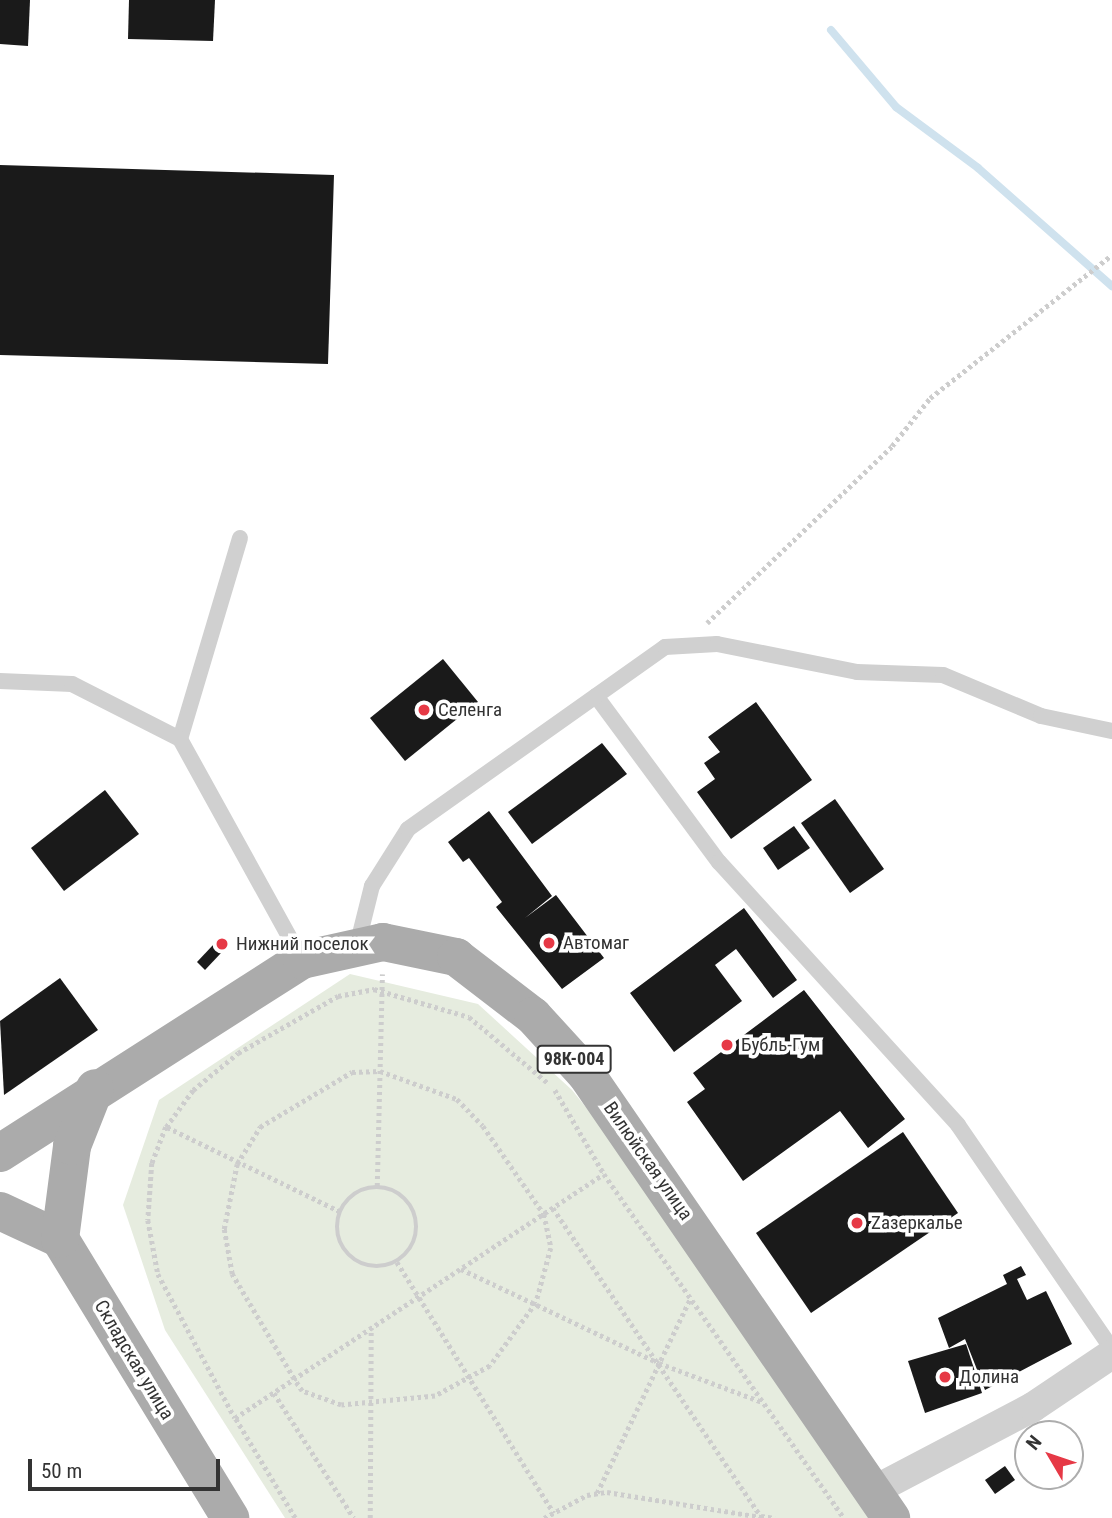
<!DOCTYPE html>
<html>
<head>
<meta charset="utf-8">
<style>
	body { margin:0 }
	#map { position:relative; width:1112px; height:1518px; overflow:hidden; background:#fff; font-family:"Roboto Condensed",sans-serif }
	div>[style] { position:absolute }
	.green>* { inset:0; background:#e6ecdf }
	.stream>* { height:8px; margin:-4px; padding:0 4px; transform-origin:4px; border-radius:4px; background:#cfe2ee }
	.building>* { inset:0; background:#1a1a1a }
	.path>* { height:4.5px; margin-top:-2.25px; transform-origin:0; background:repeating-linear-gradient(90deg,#cdcdcd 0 3.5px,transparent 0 7px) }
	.path>.ring { margin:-2.25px; padding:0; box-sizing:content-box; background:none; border:4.5px solid #cdcdcd; border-radius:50% }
	.service>* { height:16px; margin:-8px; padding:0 8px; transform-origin:8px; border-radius:8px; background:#d0d0d0 }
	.minor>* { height:30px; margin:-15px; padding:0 15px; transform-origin:15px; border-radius:15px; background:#d0d0d0 }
	.primary>* { height:38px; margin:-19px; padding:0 19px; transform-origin:19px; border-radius:19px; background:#ababab }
	.dots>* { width:19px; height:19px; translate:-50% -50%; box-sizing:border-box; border:4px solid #fff; border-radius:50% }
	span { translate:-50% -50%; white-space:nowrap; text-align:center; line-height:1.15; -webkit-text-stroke:7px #fff; paint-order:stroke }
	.shield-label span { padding:2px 5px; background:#fff; border:2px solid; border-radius:5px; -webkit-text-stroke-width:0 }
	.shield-label { font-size:18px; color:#333; font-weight:700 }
	.poi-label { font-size:19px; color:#333 }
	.left { translate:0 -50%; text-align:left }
	.street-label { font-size:19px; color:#333 }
	.north { position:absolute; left:1014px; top:1420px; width:70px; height:70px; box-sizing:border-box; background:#fff; border:2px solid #adadad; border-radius:50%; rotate:309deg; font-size:19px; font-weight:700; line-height:28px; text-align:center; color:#333 }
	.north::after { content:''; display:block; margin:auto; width:24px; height:32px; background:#e63946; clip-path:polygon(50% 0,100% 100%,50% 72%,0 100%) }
	.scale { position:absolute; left:28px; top:1459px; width:192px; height:32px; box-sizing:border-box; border:4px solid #333; border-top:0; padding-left:9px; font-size:21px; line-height:24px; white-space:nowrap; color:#333; -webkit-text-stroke:5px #fff; paint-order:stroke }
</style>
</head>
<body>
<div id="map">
	<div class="green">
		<i style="clip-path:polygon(350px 974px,478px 1004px,572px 1090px,633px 1166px,874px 1518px,285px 1518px,165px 1330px,123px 1205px,159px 1100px)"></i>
	</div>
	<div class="stream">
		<i style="left:831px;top:30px;width:101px;rotate:49.8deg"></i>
		<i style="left:896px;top:107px;width:102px;rotate:36.6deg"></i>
		<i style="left:978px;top:168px;width:179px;rotate:41.4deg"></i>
	</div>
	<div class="building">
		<i style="clip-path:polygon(0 0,30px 0,28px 46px,0 44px)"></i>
		<i style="clip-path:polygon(129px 0,215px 0,213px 41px,128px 39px)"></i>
		<i style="clip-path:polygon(0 165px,334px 175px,328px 364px,0 355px)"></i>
		<i style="clip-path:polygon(443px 659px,478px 702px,405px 761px,370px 718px)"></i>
		<i style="clip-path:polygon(756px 702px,812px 780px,731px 839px,697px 792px,715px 779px,704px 763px,720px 752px,708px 737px)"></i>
		<i style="clip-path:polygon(602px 743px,627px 774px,532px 844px,508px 812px)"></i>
		<i style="clip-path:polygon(105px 790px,139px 834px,64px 891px,31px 848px)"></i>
		<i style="clip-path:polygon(835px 799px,884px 869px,850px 893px,801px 823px)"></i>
		<i style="clip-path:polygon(489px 811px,552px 896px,525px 918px,556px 895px,604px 958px,562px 989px,496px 907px,502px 902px,469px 858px,463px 862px,448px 842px)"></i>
		<i style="clip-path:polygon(794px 826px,810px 848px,778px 870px,763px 848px)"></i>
		<i style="clip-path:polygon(744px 908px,797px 980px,773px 998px,736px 949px,715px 965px,742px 1001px,674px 1052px,630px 993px)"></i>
		<i style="clip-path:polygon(213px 945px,221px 953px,205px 970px,197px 962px)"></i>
		<i style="clip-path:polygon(60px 978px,98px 1030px,4px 1095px,0 1021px)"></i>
		<i style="clip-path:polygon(804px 990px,905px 1119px,868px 1148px,840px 1111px,743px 1181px,687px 1102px,705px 1089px,693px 1073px)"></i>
		<i style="clip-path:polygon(903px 1132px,958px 1213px,811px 1313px,756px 1233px)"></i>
		<i style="clip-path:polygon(1021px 1266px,1026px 1275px,1017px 1279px,1027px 1300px,1046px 1291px,1072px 1344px,985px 1390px,965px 1339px,949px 1348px,938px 1318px,1007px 1284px,1003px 1275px)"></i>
		<i style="clip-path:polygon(966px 1344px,982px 1393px,925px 1413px,908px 1361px)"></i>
		<i style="clip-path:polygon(1005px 1466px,1015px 1480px,995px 1494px,985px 1480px)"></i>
	</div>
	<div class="path">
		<i style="left:707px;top:623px;width:256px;rotate:-43.7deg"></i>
		<i style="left:892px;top:446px;width:61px;rotate:-51.6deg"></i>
		<i style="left:930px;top:398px;width:231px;rotate:-38.2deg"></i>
		<i style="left:380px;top:1071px;width:82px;rotate:20deg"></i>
		<i style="left:457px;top:1099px;width:37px;rotate:46deg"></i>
		<i style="left:483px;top:1126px;width:107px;rotate:55.3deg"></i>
		<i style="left:544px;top:1214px;width:35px;rotate:78deg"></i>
		<i style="left:551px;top:1248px;width:57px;rotate:105.3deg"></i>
		<i style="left:536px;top:1303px;width:78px;rotate:126.1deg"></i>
		<i style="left:490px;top:1366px;width:63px;rotate:151.4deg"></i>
		<i style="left:435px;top:1396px;width:94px;rotate:174.5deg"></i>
		<i style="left:341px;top:1405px;width:41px;rotate:-160.3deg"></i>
		<i style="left:302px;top:1391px;width:14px;rotate:-124deg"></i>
		<i style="left:294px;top:1379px;width:122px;rotate:-120.6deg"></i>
		<i style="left:232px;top:1274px;width:46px;rotate:-100.1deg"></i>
		<i style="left:224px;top:1229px;width:66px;rotate:-78.7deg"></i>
		<i style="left:237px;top:1164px;width:44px;rotate:-58.1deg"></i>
		<i style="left:260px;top:1127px;width:107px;rotate:-30.9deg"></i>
		<i style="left:352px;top:1072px;width:28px;rotate:-2deg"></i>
		<i style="left:555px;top:1090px;width:97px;rotate:59.7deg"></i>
		<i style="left:166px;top:1127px;width:39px;rotate:111deg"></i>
		<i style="left:152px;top:1163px;width:57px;rotate:94deg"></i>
		<i style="left:148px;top:1220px;width:55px;rotate:79.5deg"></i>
		<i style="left:158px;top:1274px;width:163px;rotate:61.9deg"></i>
		<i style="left:377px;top:1186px;width:212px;rotate:-88.6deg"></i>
		<i class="ring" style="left:337px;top:1187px;width:75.5px;height:75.5px"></i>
		<i style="left:553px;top:1208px;width:372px;rotate:56deg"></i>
		<i style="left:761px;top:1516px;width:14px;rotate:8deg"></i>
		<i style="left:340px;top:1212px;width:194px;rotate:-154deg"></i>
		<i style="left:166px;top:1127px;width:46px;rotate:-53.9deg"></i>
		<i style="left:193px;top:1090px;width:58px;rotate:-39.4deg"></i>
		<i style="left:238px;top:1053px;width:115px;rotate:-29.7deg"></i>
		<i style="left:338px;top:996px;width:37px;rotate:-11deg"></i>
		<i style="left:374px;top:989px;width:99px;rotate:16.4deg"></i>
		<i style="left:469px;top:1017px;width:104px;rotate:39.9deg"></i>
		<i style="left:397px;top:1262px;width:296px;rotate:58deg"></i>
		<i style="left:461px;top:1269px;width:219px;rotate:25.4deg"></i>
		<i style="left:659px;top:1363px;width:110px;rotate:20.7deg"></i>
		<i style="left:274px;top:1393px;width:148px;rotate:57.4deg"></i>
		<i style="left:597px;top:1493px;width:215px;rotate:-64.4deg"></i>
		<i style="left:295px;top:1518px;width:117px;rotate:-121deg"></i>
		<i style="left:235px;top:1418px;width:442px;rotate:-33.5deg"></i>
		<i style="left:604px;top:1174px;width:419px;rotate:55.1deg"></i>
		<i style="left:370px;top:1518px;width:190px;rotate:-89.7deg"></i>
		<i style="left:544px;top:1518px;width:49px;rotate:-28.1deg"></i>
		<i style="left:587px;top:1495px;width:20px;rotate:-9deg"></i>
		<i style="left:607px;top:1492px;width:157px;rotate:9.2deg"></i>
	</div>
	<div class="service">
		<i style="left:240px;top:538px;width:210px;rotate:106.6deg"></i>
		<i style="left:180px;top:739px;width:252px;rotate:61.1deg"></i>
		<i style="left:0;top:681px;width:72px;rotate:2.4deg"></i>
		<i style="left:72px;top:684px;width:121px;rotate:27deg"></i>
		<i style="left:596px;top:696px;width:207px;rotate:53.5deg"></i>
		<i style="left:719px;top:862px;width:355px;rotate:47.7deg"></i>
		<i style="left:958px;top:1125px;width:272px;rotate:55.5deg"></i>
		<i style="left:357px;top:946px;width:62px;rotate:-76deg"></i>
		<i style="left:372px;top:886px;width:67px;rotate:-57.7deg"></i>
		<i style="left:408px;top:829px;width:315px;rotate:-35.3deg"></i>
		<i style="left:665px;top:647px;width:52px;rotate:-3.3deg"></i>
		<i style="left:717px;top:644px;width:143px;rotate:11.3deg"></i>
		<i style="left:857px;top:672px;width:86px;rotate:2deg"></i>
		<i style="left:943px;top:675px;width:106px;rotate:22.7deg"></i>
		<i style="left:1041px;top:716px;width:73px;rotate:11.9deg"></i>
	</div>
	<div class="minor">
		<i style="left:873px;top:1491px;width:181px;rotate:-27.7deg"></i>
		<i style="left:1033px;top:1407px;width:95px;rotate:-33.9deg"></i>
	</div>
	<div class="primary">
		<i style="left:0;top:1153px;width:358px;rotate:-32.6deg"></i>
		<i style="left:302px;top:960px;width:83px;rotate:-12.5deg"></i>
		<i style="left:383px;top:942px;width:75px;rotate:11.6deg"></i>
		<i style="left:456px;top:957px;width:97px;rotate:37.5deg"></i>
		<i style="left:533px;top:1016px;width:79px;rotate:47.6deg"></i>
		<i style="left:586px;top:1074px;width:539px;rotate:55.51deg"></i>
		<i style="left:0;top:1211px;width:66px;rotate:25deg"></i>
		<i style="left:60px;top:1239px;width:327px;rotate:58.6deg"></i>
		<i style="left:60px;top:1239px;width:94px;rotate:-82.6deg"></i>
		<i style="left:72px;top:1146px;width:62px;rotate:-68.4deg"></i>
	</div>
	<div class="dots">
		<i style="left:424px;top:710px;background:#e63946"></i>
		<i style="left:549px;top:943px;background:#e63946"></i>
		<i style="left:222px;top:944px;background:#e63946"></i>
		<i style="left:727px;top:1045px;background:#e63946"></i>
		<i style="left:857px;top:1223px;background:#e63946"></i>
		<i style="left:945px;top:1377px;background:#e63946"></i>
	</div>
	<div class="shield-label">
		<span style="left:574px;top:1059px">98К-004</span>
	</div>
	<div class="poi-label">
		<span class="left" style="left:438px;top:710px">Селенга</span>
		<span class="left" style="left:563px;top:943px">Автомаг</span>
		<span class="left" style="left:236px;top:944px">Нижний поселок</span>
		<span class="left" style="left:741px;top:1045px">Бубль-Гум</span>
		<span class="left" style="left:871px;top:1223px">Zазеркалье</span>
		<span class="left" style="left:959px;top:1377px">Долина</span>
	</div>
	<div class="street-label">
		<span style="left:648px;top:1161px;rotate:55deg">Вилюйская улица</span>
		<span style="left:134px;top:1360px;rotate:59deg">Складская улица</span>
	</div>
	<div class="north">N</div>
	<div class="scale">50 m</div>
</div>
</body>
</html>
